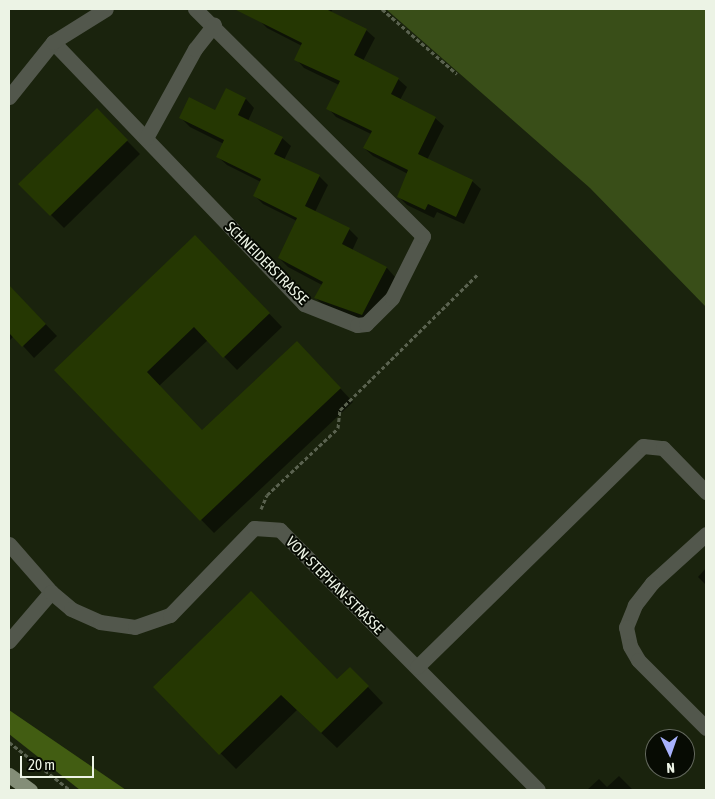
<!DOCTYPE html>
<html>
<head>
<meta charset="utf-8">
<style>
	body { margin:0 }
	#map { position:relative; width:715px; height:799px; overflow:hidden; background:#1a230d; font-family:"Asap Condensed",sans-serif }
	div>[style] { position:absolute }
	.green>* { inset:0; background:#394e18 }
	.forest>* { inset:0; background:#425d12 }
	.shadow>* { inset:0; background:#0007 }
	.building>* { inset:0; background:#253702 }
	.path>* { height:3px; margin-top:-1.5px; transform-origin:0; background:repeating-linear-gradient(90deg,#5a624f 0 4px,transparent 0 6.5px) }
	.minor>* { height:15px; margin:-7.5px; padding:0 7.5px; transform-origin:7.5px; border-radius:7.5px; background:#52574c }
	.major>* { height:15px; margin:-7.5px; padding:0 7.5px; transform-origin:7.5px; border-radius:7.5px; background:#848e78 }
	span { translate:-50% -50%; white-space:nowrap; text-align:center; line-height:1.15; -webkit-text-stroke:4px #070b03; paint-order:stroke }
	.street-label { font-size:15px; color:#ecf3e5 }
	.frame { position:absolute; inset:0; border:10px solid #ecf3e5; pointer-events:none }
	.north { position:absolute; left:645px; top:729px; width:50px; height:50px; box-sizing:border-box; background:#070b03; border:1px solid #63685d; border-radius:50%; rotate:177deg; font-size:14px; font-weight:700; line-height:20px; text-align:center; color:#ecf3e5 }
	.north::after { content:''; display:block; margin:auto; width:18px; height:22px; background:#a7b1fc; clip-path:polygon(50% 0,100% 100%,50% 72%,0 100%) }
	.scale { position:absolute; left:20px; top:756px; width:74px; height:22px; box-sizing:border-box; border:2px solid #ecf3e5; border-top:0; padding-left:6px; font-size:15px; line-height:18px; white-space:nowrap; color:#ecf3e5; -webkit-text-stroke:4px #070b03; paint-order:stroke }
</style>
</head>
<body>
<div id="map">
	<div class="green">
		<i style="clip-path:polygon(386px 9px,706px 9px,706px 307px,590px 188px)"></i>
	</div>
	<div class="forest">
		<i style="clip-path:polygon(9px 710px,126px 790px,80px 790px,9px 734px)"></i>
	</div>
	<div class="shadow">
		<i style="clip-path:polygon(264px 9px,333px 9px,331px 12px,366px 30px,375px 38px,363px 61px,398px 79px,407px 87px,400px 100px,435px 118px,444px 126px,427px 160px,472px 181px,481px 189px,464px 224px,437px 212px,434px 218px,407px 205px,399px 197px,408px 174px,373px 156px,364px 148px,371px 134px,336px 117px,328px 108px,339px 85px,304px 68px,296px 59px,302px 46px,267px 28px,259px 20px)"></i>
		<i style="clip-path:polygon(246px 99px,254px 108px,248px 121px,282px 138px,291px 146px,284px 160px,319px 176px,328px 185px,315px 212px,349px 229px,358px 238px,352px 251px,387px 268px,395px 277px,371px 323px,325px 307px,316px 298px,322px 285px,288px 267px,279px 258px,297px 221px,263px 204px,254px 195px,261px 182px,227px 165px,218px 157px,224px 144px,190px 127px,181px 118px,216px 111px)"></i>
		<i style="clip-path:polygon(97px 110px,140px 154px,64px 228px,20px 184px)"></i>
		<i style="clip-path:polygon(208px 250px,282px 327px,237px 370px,208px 340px,159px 386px,202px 432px,310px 356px,353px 402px,214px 533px,56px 370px)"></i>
		<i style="clip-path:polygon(9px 286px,57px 336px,34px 358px,14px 336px,9px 341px)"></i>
		<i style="clip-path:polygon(706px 568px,706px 585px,698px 577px)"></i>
		<i style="clip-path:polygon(338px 681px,366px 685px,383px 703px,337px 748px,297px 710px,236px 769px,155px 687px)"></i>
		<i style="clip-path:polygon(619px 776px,633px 790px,587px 790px,599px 779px,607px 787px)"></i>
	</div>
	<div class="building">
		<i style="clip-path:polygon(234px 9px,326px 9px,367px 29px,354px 55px,399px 78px,391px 94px,436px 117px,418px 154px,473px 180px,456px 217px,428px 204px,425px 210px,397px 197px,408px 170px,363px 148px,372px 131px,326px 109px,340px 81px,294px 60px,302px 43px)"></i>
		<i style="clip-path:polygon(226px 88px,246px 98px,238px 115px,283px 137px,274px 154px,320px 175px,305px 206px,350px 228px,342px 244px,387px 267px,362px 315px,314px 298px,323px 282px,278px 258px,297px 218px,253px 196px,261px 179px,216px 157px,224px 140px,179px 118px,189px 97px,215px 110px)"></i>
		<i style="clip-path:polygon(97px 108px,128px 140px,50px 216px,18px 184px)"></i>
		<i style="clip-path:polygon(195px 235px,270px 313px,223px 358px,194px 327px,147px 372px,202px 430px,297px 341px,341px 388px,200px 521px,54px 370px)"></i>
		<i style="clip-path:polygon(9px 285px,46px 324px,22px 347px,9px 333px)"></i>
		<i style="clip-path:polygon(251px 591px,337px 679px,350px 667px,369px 686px,321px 733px,281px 695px,219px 755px,153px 687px)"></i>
	</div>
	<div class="path">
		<i style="left:382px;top:9px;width:99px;rotate:40.9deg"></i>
		<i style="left:261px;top:509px;width:15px;rotate:-67deg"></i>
		<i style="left:267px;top:495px;width:98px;rotate:-43.3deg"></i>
		<i style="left:338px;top:428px;width:18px;rotate:-84deg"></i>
		<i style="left:340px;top:410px;width:195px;rotate:-44.6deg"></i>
		<i style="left:9px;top:742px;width:78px;rotate:38.2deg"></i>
	</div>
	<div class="minor">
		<i style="left:53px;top:42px;width:363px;rotate:46.2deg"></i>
		<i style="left:304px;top:304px;width:57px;rotate:21.6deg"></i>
		<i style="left:357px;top:325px;width:9px;rotate:-6deg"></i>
		<i style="left:366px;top:324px;width:37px;rotate:-45deg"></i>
		<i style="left:392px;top:298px;width:69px;rotate:-63.4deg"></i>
		<i style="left:423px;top:236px;width:322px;rotate:-135.1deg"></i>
		<i style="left:9px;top:97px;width:70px;rotate:-51.3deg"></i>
		<i style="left:53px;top:42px;width:62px;rotate:-31.9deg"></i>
		<i style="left:146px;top:138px;width:102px;rotate:-61.2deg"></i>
		<i style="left:195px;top:49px;width:31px;rotate:-52deg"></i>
		<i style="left:706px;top:534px;width:73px;rotate:137.8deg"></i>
		<i style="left:652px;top:583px;width:28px;rotate:128deg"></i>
		<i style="left:635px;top:605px;width:24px;rotate:112deg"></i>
		<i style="left:626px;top:627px;width:19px;rotate:78deg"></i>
		<i style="left:630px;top:646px;width:16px;rotate:60deg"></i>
		<i style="left:638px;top:660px;width:96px;rotate:45deg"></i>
		<i style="left:9px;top:544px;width:64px;rotate:48.8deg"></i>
		<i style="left:51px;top:592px;width:65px;rotate:130.6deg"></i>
		<i style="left:51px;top:592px;width:26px;rotate:40deg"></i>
		<i style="left:71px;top:609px;width:32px;rotate:24deg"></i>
		<i style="left:100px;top:622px;width:35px;rotate:8deg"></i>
		<i style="left:135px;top:627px;width:37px;rotate:-19deg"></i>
		<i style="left:170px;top:615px;width:121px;rotate:-46deg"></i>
		<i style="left:254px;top:528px;width:26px;rotate:4deg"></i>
		<i style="left:280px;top:530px;width:366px;rotate:45.2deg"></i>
		<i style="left:417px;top:667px;width:316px;rotate:-44.4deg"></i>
		<i style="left:643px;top:446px;width:20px;rotate:6deg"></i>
		<i style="left:663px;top:448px;width:62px;rotate:45.7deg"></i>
	</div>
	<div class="major">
		<i style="left:9px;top:775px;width:26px;rotate:36deg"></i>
	</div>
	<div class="street-label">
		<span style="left:267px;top:263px;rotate:45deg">SCHNEIDERSTRASSE</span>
		<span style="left:335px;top:585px;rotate:45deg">VON-STEPHAN-STRASSE</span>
	</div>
	<div class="frame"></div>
	<div class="north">N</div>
	<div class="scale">20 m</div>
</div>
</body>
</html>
